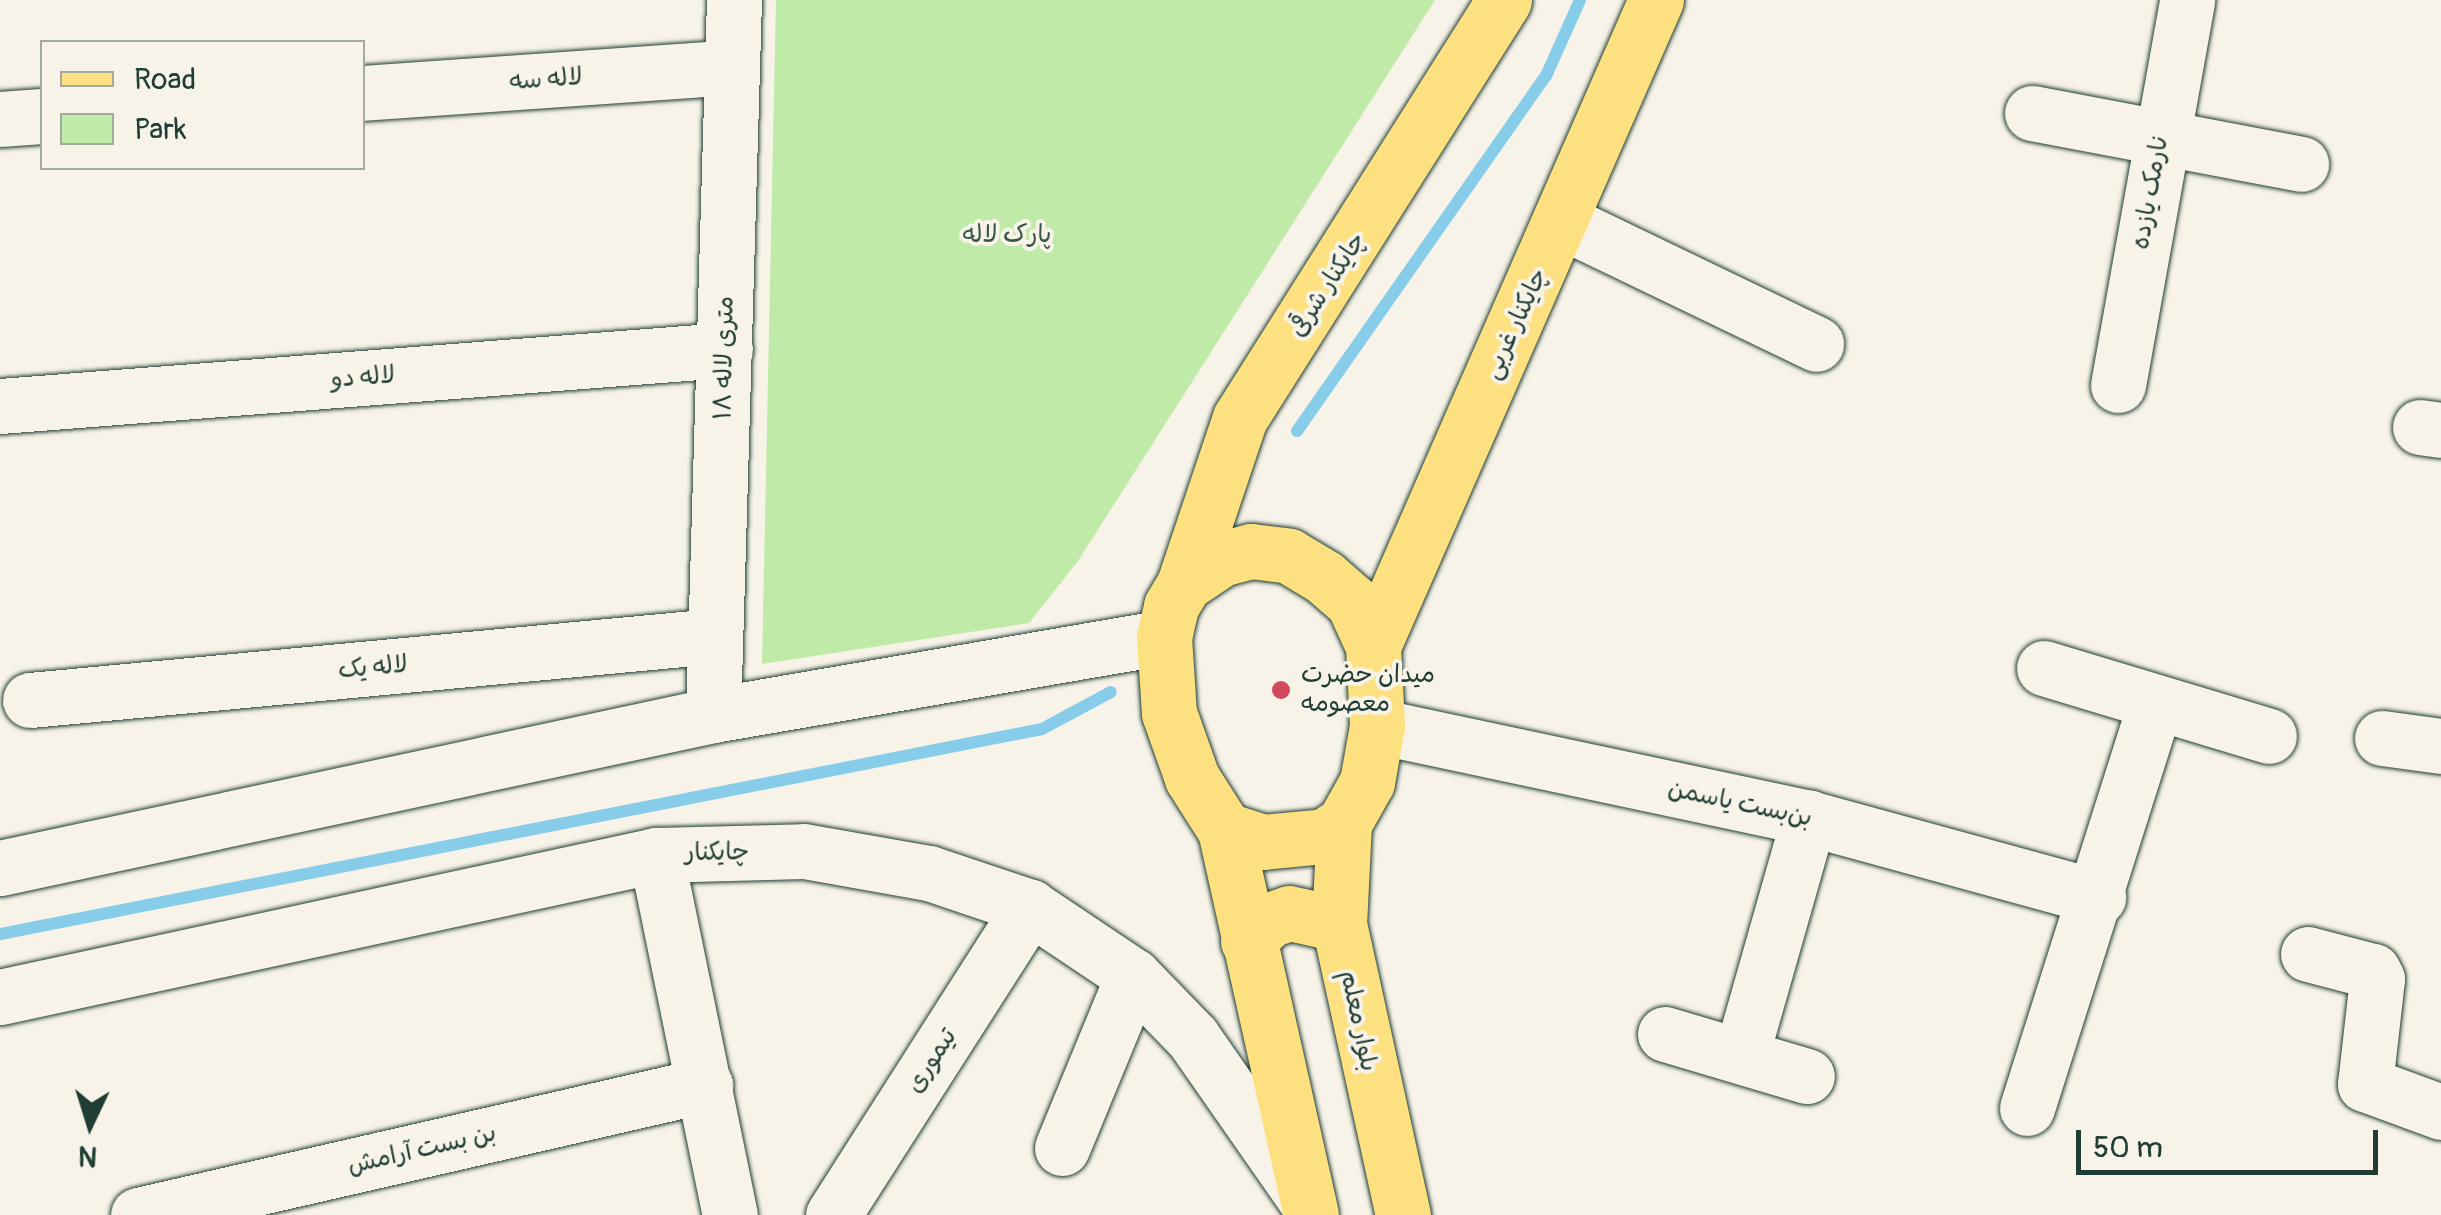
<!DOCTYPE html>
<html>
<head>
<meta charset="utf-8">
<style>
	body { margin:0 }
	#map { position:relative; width:2441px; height:1215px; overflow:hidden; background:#f7f3e8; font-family:Pangolin,"Playpen Sans Arabic",sans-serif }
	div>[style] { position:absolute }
	.green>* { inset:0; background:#bfeaa7 }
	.stream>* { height:12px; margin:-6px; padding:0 6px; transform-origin:6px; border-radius:6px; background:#87cce8 }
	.roads { filter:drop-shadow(0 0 2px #1f3d34) drop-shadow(0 0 2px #1f3d34) }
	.minor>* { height:55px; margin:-27.5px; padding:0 27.5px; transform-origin:27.5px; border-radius:27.5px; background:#f7f3e8 }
	.major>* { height:55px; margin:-27.5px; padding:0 27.5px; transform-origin:27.5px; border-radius:27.5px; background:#fde080 }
	.dots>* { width:28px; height:28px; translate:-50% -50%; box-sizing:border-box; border:5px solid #f7f3e8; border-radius:50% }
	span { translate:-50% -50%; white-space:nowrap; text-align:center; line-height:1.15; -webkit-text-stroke:8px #f7f3e8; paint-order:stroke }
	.street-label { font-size:25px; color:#1f3d34 }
	.park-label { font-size:25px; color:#375745 }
	.poi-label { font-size:25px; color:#1f3d34 }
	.left { translate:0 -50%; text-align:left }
	.legend { position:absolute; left:40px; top:40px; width:325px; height:130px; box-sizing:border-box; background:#f7f3e8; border:2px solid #a1aaa0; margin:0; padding:12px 18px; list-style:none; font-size:30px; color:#1f3d34 }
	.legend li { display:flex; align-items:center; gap:20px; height:50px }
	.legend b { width:50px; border:2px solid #a1aaa0 }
	.north { position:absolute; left:40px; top:1075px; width:100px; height:100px; -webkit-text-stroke:8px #f7f3e8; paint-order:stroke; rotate:184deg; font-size:28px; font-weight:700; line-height:40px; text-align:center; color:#1f3d34 }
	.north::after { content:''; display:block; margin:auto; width:35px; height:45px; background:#1f3d34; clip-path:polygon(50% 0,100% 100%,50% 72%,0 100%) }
	.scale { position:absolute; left:2076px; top:1130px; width:302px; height:45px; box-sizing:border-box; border:5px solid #1f3d34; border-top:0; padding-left:12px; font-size:30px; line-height:35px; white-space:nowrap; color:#1f3d34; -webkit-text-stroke:8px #f7f3e8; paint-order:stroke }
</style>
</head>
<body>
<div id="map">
	<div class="green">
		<i style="clip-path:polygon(776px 0,1435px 0,1078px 561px,1029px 623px,762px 664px)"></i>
	</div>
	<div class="stream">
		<i style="left:1297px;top:431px;width:434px;rotate:-55deg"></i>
		<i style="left:1546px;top:76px;width:83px;rotate:-65.9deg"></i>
		<i style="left:0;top:934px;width:1062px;rotate:-11.13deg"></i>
		<i style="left:1042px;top:729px;width:78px;rotate:-28.2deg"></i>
	</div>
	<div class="roads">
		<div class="minor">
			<i style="left:362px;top:93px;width:369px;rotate:-4deg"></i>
			<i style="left:2032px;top:113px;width:274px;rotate:10.7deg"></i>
			<i style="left:0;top:119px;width:42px;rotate:-4.1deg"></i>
			<i style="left:1563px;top:222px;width:281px;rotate:25.7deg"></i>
			<i style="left:2118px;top:385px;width:391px;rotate:-79.8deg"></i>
			<i style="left:0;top:406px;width:727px;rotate:-4.42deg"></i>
			<i style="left:2420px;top:427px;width:21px;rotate:8deg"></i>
			<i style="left:2044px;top:668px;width:235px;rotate:16.8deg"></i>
			<i style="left:30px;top:700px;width:688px;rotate:-5.34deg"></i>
			<i style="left:713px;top:715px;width:715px;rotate:-88.32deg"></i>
			<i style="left:1377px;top:726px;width:442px;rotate:12deg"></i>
			<i style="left:1809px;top:818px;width:300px;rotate:15.3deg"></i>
			<i style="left:2382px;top:738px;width:60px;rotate:7.7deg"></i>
			<i style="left:656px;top:855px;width:368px;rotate:78.4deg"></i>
			<i style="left:0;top:868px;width:729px;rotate:-12.11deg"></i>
			<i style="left:713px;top:715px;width:458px;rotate:-9.8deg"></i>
			<i style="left:2308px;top:954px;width:67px;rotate:14.7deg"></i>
			<i style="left:2373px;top:971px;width:9px;rotate:63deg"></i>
			<i style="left:2377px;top:979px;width:106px;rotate:96.5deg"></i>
			<i style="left:2365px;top:1084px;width:81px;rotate:20.2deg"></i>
			<i style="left:0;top:997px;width:671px;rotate:-12.21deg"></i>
			<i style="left:656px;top:855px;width:148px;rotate:-1.5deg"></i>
			<i style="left:804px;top:851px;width:127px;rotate:10deg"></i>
			<i style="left:929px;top:873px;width:107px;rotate:18.6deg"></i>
			<i style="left:1030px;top:907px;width:124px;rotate:33.8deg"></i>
			<i style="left:1133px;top:976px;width:86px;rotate:45.9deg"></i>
			<i style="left:1193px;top:1038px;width:201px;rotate:55.1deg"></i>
			<i style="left:1665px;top:1034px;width:148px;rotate:16.5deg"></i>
			<i style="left:1741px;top:1056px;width:248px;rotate:-74.1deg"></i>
			<i style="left:2027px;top:1108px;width:424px;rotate:-72.4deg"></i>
			<i style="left:1062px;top:1148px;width:186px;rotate:-67.6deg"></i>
			<i style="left:138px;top:1215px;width:582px;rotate:-12.91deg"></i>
			<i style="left:833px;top:1215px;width:366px;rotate:-57.4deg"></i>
		</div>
		<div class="major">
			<i style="left:1251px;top:551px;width:38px;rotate:7deg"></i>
			<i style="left:1289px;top:556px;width:41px;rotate:31deg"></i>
			<i style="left:1324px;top:577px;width:38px;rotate:41deg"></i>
			<i style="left:1353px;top:602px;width:48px;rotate:65.6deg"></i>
			<i style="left:1373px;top:646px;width:80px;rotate:87.1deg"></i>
			<i style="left:1377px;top:726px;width:57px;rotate:100.1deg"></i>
			<i style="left:1367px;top:782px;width:47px;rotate:119.3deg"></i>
			<i style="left:1344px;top:823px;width:23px;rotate:146deg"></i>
			<i style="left:1325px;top:836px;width:62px;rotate:174.5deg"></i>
			<i style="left:1263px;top:842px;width:40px;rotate:-162deg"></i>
			<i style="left:1225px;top:830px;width:62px;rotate:-122.4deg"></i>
			<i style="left:1192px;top:778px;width:69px;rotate:-109.5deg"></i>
			<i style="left:1169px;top:713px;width:76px;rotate:-93.8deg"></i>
			<i style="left:1164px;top:637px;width:32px;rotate:-77deg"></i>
			<i style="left:1171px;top:606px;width:26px;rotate:-59deg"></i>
			<i style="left:1184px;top:584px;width:45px;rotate:-34deg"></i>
			<i style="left:1221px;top:559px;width:31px;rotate:-15deg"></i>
			<i style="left:1184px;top:584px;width:175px;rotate:-71.4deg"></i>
			<i style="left:1240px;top:418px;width:494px;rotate:-57.7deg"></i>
			<i style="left:1373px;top:646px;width:705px;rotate:-66.34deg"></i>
			<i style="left:1344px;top:823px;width:101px;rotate:92.8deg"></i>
			<i style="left:1339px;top:924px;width:298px;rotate:77.6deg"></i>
			<i style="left:1225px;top:830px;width:394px;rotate:77.4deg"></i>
			<i style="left:1248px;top:941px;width:30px;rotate:-45deg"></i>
			<i style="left:1269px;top:920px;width:21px;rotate:-19deg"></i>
			<i style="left:1289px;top:913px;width:51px;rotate:12.4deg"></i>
		</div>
	</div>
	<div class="dots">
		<i style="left:1281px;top:690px;background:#d1495b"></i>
	</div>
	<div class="street-label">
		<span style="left:546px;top:80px;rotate:-4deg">لاله سه</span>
		<span style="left:2151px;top:192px;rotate:-80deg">نارمک یازده</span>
		<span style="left:1328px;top:285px;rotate:-57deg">چایکنار شرقی</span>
		<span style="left:1516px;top:324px;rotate:-65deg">چایکنار غربی</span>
		<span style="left:725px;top:358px;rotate:-89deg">۱۸ متری لاله</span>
		<span style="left:363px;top:378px;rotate:-4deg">لاله دو</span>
		<span style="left:373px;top:668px;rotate:-5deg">لاله یک</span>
		<span style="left:1740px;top:804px;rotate:12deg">بن‌بست یاسمن</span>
		<span style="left:717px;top:853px;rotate:-1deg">چایکنار</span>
		<span style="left:1358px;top:1021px;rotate:78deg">بلوار معلم</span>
		<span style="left:932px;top:1061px;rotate:-57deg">تیموری</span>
		<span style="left:422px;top:1150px;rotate:-13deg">بن بست آرامش</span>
	</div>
	<div class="park-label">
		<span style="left:1007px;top:235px">پارک لاله</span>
	</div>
	<div class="poi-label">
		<span class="left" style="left:1301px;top:690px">میدان حضرت<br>معصومه</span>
	</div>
	<ul class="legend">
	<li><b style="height:12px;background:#fde080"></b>Road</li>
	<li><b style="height:28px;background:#bfeaa7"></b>Park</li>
	</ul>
	<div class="north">N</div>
	<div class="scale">50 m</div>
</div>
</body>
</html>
